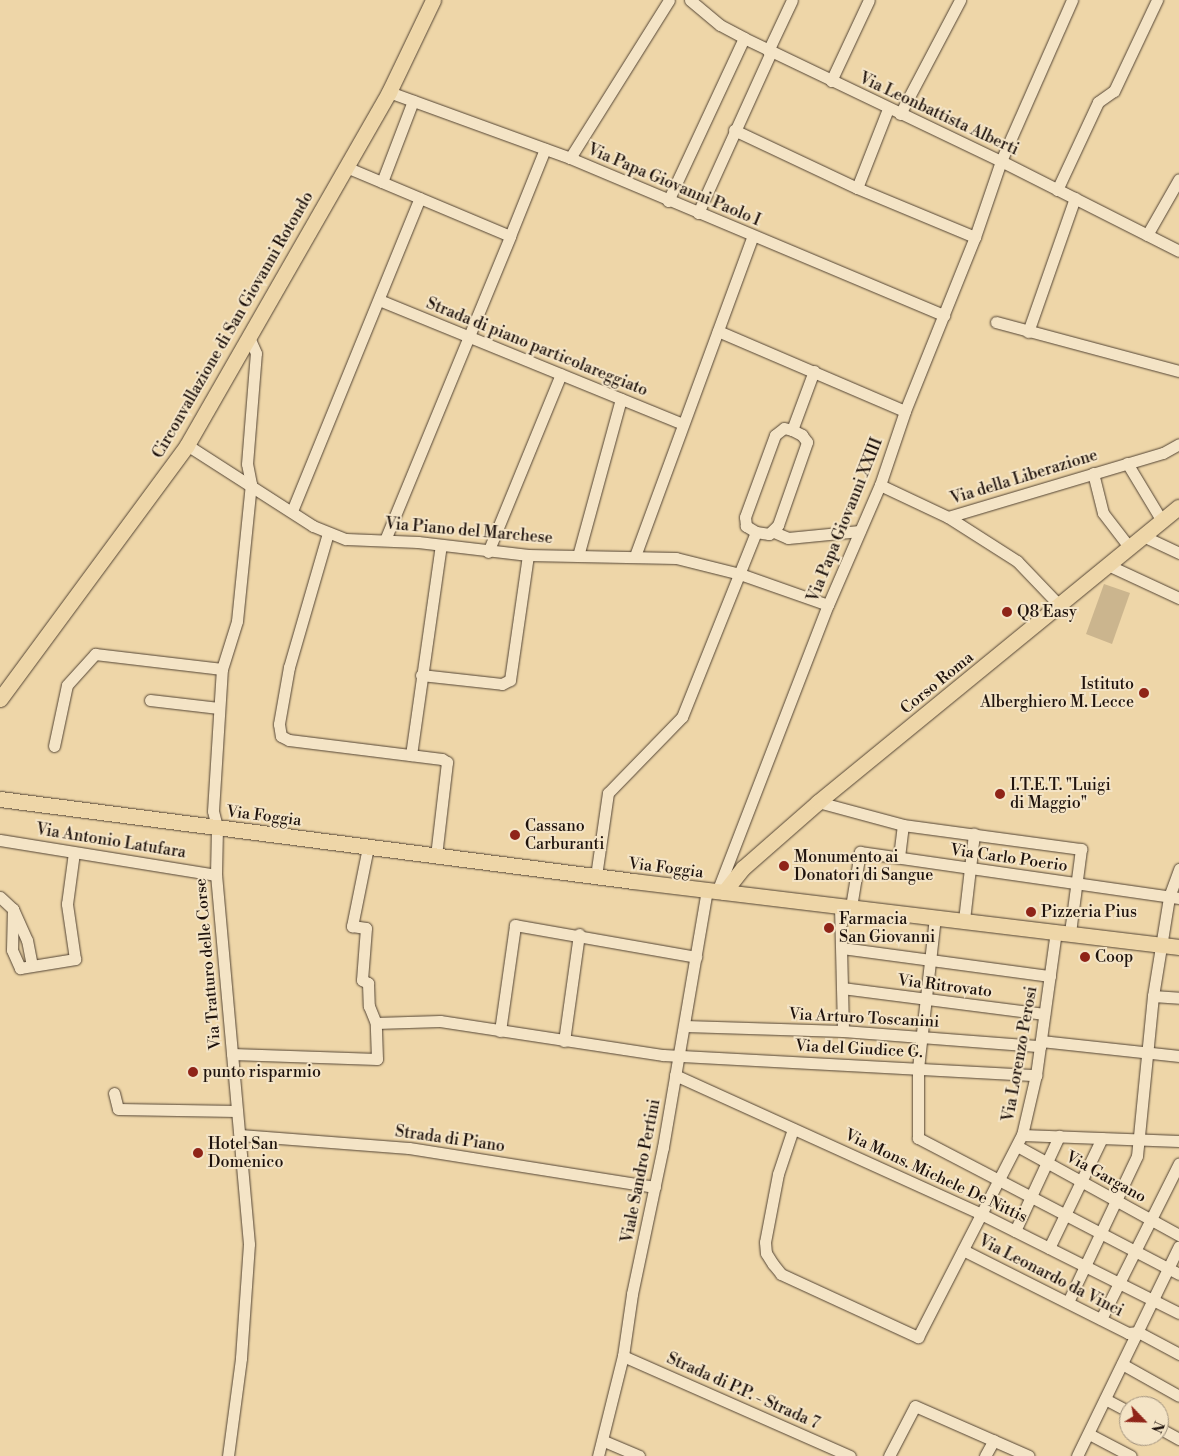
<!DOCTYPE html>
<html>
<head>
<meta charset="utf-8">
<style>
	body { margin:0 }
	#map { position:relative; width:1179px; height:1456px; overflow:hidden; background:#eed6a8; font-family:"Libre Bodoni",serif }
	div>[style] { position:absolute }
	.green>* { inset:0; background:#cbb58e }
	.roads { filter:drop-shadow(0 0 1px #534434) drop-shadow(0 0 1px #534434) }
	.minor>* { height:11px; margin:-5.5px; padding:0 5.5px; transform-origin:5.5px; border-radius:5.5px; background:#f4e4c6 }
	.major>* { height:15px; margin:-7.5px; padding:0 7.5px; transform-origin:7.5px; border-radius:7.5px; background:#eed6a8 }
	.dots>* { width:14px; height:14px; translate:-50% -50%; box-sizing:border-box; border:2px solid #f4e4c6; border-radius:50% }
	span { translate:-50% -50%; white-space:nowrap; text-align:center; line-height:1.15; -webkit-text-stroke:4px #f4e4c6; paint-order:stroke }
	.street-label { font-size:16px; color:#1f130d }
	.poi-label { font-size:16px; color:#1f130d }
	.left { translate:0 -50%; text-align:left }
	.right { translate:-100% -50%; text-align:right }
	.north { position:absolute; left:1119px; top:1396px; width:50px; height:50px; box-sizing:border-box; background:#f4e4c6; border:1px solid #9f907c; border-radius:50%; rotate:114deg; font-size:14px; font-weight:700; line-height:20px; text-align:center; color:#1f130d }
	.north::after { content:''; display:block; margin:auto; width:18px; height:22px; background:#8f2418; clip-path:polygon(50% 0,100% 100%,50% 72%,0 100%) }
</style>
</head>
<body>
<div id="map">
	<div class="green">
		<i style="clip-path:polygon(1104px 584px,1130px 593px,1112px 644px,1086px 634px)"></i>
	</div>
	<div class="roads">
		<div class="minor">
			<i style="left:690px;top:0;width:39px;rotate:40deg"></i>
			<i style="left:720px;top:25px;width:27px;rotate:28deg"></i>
			<i style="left:744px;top:38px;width:285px;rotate:25.6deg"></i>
			<i style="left:1001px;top:161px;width:199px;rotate:26.8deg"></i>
			<i style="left:768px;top:51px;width:56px;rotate:-64.8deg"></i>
			<i style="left:831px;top:81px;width:89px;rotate:-64.9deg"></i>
			<i style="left:389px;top:92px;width:193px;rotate:20deg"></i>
			<i style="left:570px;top:158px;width:406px;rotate:22.8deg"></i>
			<i style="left:900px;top:114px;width:129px;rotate:-62.2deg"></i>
			<i style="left:734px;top:130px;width:136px;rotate:25.2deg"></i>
			<i style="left:857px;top:188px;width:128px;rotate:22.6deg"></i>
			<i style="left:570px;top:158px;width:186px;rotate:-57.9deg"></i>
			<i style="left:346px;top:167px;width:178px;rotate:22.8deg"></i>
			<i style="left:510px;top:236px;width:94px;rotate:-68.1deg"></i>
			<i style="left:382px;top:182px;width:87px;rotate:-69.1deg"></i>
			<i style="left:857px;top:188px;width:85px;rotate:-68.6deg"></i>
			<i style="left:1057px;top:190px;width:97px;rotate:-65deg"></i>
			<i style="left:1098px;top:102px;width:19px;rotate:-35deg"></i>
			<i style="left:1114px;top:91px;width:101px;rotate:-64.7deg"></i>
			<i style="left:668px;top:201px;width:180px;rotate:-65deg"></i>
			<i style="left:698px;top:213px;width:177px;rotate:-65.6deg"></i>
			<i style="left:1147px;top:235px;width:64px;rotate:-60.3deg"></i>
			<i style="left:379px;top:300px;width:328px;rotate:22.2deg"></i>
			<i style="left:996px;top:322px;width:189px;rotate:15deg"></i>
			<i style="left:718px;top:331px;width:203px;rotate:23.2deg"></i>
			<i style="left:1028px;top:332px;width:142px;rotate:-70.7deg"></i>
			<i style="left:187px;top:445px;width:150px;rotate:32.7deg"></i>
			<i style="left:313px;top:526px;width:35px;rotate:22deg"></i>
			<i style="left:346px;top:539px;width:72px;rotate:2.4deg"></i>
			<i style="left:418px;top:542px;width:111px;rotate:6.7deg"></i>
			<i style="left:528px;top:555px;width:148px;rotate:1.2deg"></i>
			<i style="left:676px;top:558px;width:66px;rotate:14deg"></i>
			<i style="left:740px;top:574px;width:93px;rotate:19.4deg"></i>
			<i style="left:1127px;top:463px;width:68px;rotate:58.9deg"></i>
			<i style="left:1093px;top:473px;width:41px;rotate:76deg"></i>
			<i style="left:1103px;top:513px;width:44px;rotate:52.4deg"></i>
			<i style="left:880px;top:485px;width:75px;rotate:25.2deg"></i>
			<i style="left:948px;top:517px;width:224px;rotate:-16.6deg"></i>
			<i style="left:1163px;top:453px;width:18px;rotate:-29deg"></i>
			<i style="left:292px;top:511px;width:338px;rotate:-67.8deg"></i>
			<i style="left:948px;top:517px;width:82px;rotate:32.5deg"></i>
			<i style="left:1017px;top:561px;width:62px;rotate:46.3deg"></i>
			<i style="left:756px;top:532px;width:12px;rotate:-149deg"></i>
			<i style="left:746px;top:526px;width:9px;rotate:-96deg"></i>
			<i style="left:745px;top:517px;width:87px;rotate:-69.9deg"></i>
			<i style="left:775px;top:435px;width:11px;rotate:-38deg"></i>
			<i style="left:784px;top:428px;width:8px;rotate:14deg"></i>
			<i style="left:792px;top:430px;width:63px;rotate:-69.6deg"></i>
			<i style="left:774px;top:532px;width:15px;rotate:23deg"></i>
			<i style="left:788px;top:538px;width:72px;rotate:-5.6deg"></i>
			<i style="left:328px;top:533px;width:140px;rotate:106.2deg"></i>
			<i style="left:289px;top:667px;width:58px;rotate:100deg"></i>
			<i style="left:279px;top:724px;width:12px;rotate:81deg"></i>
			<i style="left:281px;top:736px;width:9px;rotate:27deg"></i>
			<i style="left:289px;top:740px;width:154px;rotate:7.1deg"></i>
			<i style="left:442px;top:759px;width:6px;rotate:31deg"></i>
			<i style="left:447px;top:762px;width:94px;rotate:96.7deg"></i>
			<i style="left:1143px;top:536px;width:40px;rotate:25deg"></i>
			<i style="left:385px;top:540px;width:329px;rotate:-67.6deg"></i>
			<i style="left:488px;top:552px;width:192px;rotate:-67.7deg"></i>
			<i style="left:578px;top:556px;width:163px;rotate:-74.7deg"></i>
			<i style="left:635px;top:556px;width:341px;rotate:-69.8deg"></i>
			<i style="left:1110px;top:566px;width:76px;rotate:24.9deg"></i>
			<i style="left:421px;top:675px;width:81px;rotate:6.3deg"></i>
			<i style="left:502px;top:684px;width:9px;rotate:-27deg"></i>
			<i style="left:510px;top:680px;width:126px;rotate:-81.8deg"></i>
			<i style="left:150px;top:700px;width:69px;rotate:6.6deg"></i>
			<i style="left:54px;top:746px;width:62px;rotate:-78deg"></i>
			<i style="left:67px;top:685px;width:42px;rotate:-47.9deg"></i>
			<i style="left:95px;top:654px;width:128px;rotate:6.7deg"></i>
			<i style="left:411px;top:755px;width:212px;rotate:-81.9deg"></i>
			<i style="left:818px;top:802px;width:88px;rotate:15.1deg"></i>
			<i style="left:903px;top:825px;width:180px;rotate:7.7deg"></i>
			<i style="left:1081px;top:849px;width:85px;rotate:97.5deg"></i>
			<i style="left:0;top:840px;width:219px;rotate:9.2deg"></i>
			<i style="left:368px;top:847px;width:81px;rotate:101.4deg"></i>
			<i style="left:352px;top:926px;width:14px;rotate:8deg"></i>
			<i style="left:366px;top:928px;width:52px;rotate:94.4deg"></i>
			<i style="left:362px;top:980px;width:7px;rotate:27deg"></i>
			<i style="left:368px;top:983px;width:23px;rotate:88deg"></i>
			<i style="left:369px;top:1006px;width:18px;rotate:68deg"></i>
			<i style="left:899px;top:857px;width:32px;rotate:-83deg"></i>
			<i style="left:596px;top:876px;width:84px;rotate:-81.8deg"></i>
			<i style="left:608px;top:793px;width:106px;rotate:-45.8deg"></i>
			<i style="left:682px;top:717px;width:199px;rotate:-68.2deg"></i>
			<i style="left:756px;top:532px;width:13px;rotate:9deg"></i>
			<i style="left:769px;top:534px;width:13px;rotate:-45deg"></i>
			<i style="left:778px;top:525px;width:88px;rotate:-70.7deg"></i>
			<i style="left:807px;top:442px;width:9px;rotate:-126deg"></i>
			<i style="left:802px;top:435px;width:11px;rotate:-153deg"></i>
			<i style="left:717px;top:892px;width:308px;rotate:-68.9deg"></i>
			<i style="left:828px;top:605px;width:131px;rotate:-66.6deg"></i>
			<i style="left:880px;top:485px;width:78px;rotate:-71.3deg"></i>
			<i style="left:905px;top:411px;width:188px;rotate:-68.1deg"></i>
			<i style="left:975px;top:237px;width:80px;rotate:-71.1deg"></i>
			<i style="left:1001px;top:161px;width:176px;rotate:-66.2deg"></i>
			<i style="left:0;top:897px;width:18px;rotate:43deg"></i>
			<i style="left:13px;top:909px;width:34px;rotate:66deg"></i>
			<i style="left:27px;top:940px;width:26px;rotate:79deg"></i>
			<i style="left:840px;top:906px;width:125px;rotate:88.6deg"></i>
			<i style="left:851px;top:907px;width:56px;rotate:-80.7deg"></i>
			<i style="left:860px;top:852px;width:322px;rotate:8.2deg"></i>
			<i style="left:13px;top:909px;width:41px;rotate:91.4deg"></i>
			<i style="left:12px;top:950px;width:20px;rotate:66deg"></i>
			<i style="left:20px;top:968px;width:56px;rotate:-9.3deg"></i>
			<i style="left:75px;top:959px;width:56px;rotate:-98.3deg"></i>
			<i style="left:67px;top:904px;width:52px;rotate:-82.3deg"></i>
			<i style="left:935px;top:917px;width:152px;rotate:96.4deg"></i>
			<i style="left:918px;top:1068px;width:70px;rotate:90deg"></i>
			<i style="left:918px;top:1138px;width:294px;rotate:27.5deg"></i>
			<i style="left:964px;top:920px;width:87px;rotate:-83.4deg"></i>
			<i style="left:842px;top:948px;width:210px;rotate:7.7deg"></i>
			<i style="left:842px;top:988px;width:204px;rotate:7.3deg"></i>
			<i style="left:1153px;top:996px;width:26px;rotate:4deg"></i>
			<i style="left:685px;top:1026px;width:158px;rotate:1.8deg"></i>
			<i style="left:843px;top:1031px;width:198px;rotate:4.4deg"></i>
			<i style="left:500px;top:1031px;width:107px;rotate:-81.9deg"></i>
			<i style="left:515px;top:925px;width:184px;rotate:10deg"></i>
			<i style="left:564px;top:1041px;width:108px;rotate:-82deg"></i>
			<i style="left:1041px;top:1041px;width:139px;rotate:6.2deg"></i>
			<i style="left:232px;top:1054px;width:145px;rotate:2deg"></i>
			<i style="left:377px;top:1059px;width:36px;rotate:-92deg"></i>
			<i style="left:376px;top:1023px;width:64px;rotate:-1.8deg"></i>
			<i style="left:440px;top:1021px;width:226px;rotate:8.7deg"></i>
			<i style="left:663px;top:1055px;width:374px;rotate:3.1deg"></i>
			<i style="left:675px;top:1075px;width:336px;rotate:24.4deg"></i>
			<i style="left:981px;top:1214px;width:221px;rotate:26.6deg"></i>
			<i style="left:114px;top:1093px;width:16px;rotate:76deg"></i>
			<i style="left:118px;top:1109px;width:119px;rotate:1deg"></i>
			<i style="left:793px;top:1129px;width:47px;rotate:108.4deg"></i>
			<i style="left:778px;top:1174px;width:69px;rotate:100.8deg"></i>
			<i style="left:765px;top:1242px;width:11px;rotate:85deg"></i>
			<i style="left:766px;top:1253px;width:13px;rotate:58deg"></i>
			<i style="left:773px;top:1264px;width:13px;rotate:51deg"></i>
			<i style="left:781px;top:1274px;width:151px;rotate:24.7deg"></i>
			<i style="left:918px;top:1337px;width:227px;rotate:-62.8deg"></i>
			<i style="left:1022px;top:1135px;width:62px;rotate:-76.9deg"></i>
			<i style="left:1036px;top:1075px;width:145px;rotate:-82.1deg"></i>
			<i style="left:240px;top:1135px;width:169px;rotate:4.4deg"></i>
			<i style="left:409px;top:1148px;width:249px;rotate:9deg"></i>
			<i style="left:1022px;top:1135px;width:157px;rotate:2.2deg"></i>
			<i style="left:1017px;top:1146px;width:185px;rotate:28.8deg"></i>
			<i style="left:1015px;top:1231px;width:105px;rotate:-65.1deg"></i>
			<i style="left:1049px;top:1248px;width:122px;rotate:-64.3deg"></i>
			<i style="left:963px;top:1250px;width:185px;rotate:26.7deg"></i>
			<i style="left:1128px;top:1333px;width:10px;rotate:-6deg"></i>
			<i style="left:1138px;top:1332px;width:47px;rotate:28.2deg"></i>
			<i style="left:1068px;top:1302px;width:161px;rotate:-64.7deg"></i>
			<i style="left:1137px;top:1156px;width:161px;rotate:-84.3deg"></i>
			<i style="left:1153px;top:996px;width:100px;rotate:-80.8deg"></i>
			<i style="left:1169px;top:897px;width:30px;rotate:-70deg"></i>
			<i style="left:1101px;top:1319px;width:174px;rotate:-63.4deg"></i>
			<i style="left:623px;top:1356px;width:248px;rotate:23.8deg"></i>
			<i style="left:1122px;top:1364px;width:65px;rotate:29.3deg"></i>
			<i style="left:1105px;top:1399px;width:27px;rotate:28deg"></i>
			<i style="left:1159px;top:1428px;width:23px;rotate:29deg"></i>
			<i style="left:1089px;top:1434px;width:47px;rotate:27.6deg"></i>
			<i style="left:604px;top:1441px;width:38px;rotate:23deg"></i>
			<i style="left:228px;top:1456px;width:99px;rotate:-82.4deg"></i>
			<i style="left:241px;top:1358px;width:114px;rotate:-86deg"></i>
			<i style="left:249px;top:1244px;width:370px;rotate:-95.1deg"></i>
			<i style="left:216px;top:875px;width:48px;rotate:-88.8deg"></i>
			<i style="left:217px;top:827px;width:16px;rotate:-104deg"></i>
			<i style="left:213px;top:811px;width:142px;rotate:-86.4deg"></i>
			<i style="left:222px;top:669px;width:50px;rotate:-72.6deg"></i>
			<i style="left:237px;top:621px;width:138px;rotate:-84.2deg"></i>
			<i style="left:251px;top:484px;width:20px;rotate:-101deg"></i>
			<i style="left:247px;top:464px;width:111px;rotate:-85.4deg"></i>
			<i style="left:256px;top:353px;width:17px;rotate:-114deg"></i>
			<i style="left:598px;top:1456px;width:103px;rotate:-76deg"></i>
			<i style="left:623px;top:1356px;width:63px;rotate:-81.7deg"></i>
			<i style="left:632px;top:1294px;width:150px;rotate:-78.1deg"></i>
			<i style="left:663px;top:1147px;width:261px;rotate:-80.3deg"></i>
			<i style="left:889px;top:1456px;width:56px;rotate:-62.5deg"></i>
			<i style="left:915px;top:1406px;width:124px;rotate:23.7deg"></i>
			<i style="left:985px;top:1456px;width:18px;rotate:-61deg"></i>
			<i style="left:1077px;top:1456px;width:233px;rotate:-64.1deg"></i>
		</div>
		<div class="major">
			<i style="left:0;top:699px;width:315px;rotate:-53.6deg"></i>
			<i style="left:187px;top:445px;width:407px;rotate:-60.2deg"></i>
			<i style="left:389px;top:92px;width:102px;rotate:-64.4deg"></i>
			<i style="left:0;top:799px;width:638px;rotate:7.38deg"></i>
			<i style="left:633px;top:881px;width:550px;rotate:6.89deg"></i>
			<i style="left:724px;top:892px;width:31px;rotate:-52deg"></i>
			<i style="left:743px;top:868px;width:100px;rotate:-41.3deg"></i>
			<i style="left:818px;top:802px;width:466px;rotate:-39.3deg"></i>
		</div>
	</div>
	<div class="dots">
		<i style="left:1007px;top:612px;background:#8f2418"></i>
		<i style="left:1144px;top:693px;background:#8f2418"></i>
		<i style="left:1000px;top:794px;background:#8f2418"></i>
		<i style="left:515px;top:835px;background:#8f2418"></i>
		<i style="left:784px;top:866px;background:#8f2418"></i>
		<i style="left:1031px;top:912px;background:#8f2418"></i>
		<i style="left:829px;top:928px;background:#8f2418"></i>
		<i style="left:1085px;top:957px;background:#8f2418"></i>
		<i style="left:193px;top:1072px;background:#8f2418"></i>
		<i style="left:198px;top:1153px;background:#8f2418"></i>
	</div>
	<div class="street-label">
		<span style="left:939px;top:114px;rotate:25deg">Via Leonbattista Alberti</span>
		<span style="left:674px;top:185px;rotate:23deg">Via Papa Giovanni Paolo I</span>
		<span style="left:233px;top:325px;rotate:-60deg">Circonvallazione di San Giovanni Rotondo</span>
		<span style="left:537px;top:347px;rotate:22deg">Strada di piano particolareggiato</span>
		<span style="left:1024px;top:477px;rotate:-17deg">Via della Liberazione</span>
		<span style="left:845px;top:520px;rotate:-68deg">Via Papa Giovanni XXIII</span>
		<span style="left:469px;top:531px;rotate:5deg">Via Piano del Marchese</span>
		<span style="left:937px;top:683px;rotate:-39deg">Corso Roma</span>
		<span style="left:264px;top:816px;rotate:7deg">Via Foggia</span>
		<span style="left:111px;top:841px;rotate:9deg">Via Antonio Latufara</span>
		<span style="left:1009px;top:858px;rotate:8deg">Via Carlo Poerio</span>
		<span style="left:666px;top:868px;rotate:7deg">Via Foggia</span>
		<span style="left:208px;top:964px;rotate:-95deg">Via Tratturo delle Corse</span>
		<span style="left:945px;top:986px;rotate:7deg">Via Ritrovato</span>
		<span style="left:864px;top:1018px;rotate:3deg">Via Arturo Toscanini</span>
		<span style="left:859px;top:1049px;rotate:3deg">Via del Giudice G.</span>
		<span style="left:1020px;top:1054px;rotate:-80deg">Via Lorenzo Perosi</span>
		<span style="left:450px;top:1139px;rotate:8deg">Strada di Piano</span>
		<span style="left:641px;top:1171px;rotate:-79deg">Viale Sandro Pertini</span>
		<span style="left:936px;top:1176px;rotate:25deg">Via Mons. Michele De Nittis</span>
		<span style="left:1106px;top:1177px;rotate:29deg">Via Gargano</span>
		<span style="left:1051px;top:1276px;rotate:27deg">Via Leonardo da Vinci</span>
		<span style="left:743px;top:1391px;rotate:24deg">Strada di P.P. - Strada 7</span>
	</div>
	<div class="poi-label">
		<span class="left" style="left:1017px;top:612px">Q8 Easy</span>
		<span class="right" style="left:1134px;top:693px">Istituto<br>Alberghiero M. Lecce</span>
		<span class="left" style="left:1010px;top:794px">I.T.E.T. "Luigi<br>di Maggio"</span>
		<span class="left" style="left:525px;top:835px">Cassano<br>Carburanti</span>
		<span class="left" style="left:794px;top:866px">Monumento ai<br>Donatori di Sangue</span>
		<span class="left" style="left:1041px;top:912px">Pizzeria Pius</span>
		<span class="left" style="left:839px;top:928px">Farmacia<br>San Giovanni</span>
		<span class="left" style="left:1095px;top:957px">Coop</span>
		<span class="left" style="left:203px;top:1072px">punto risparmio</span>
		<span class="left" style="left:208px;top:1153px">Hotel San<br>Domenico</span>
	</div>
	<div class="north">N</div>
</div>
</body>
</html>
